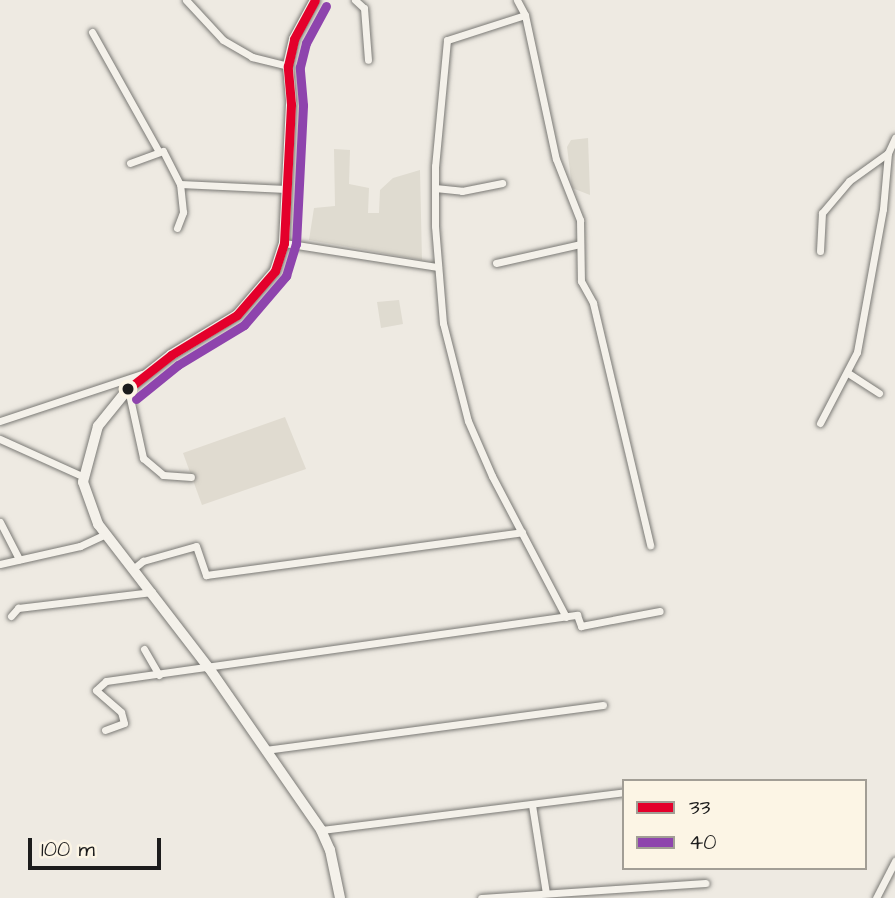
<!DOCTYPE html>
<html>
<head>
<meta charset="utf-8">
<style>
	body { margin:0 }
	#map { position:relative; width:895px; height:898px; overflow:hidden; background:#eeeae2; font-family:"Architects Daughter",sans-serif }
	div>[style] { position:absolute }
	.built>* { inset:0; background:#e0dbd0 }
	.green>* { inset:0; background:#dfdbd0 }
	.roads { filter:drop-shadow(0 0 2px #7a7975) drop-shadow(0 0 2px #7a7975) }
	.street>* { height:7px; margin:-3.5px; padding:0 3.5px; transform-origin:3.5px; border-radius:3.5px; background:#f4f1ea }
	.secondary>* { height:10px; margin:-5px; padding:0 5px; transform-origin:5px; border-radius:5px; background:#f4f1ea }
	.bus-1>* { height:9px; margin:-4.5px; padding:0 4.5px; transform-origin:4.5px; border-radius:4.5px; background:#e4002b }
	.bus-2>* { height:9px; margin:-4.5px; padding:0 4.5px; transform-origin:4.5px; border-radius:4.5px; background:#8e44ad }
	.dots>* { width:19px; height:19px; translate:-50% -50%; box-sizing:border-box; border:4px solid #fcf5e5; border-radius:50% }
	span { translate:-50% -50%; white-space:nowrap; text-align:center; line-height:1.15; -webkit-text-stroke:6px #fcf5e5; paint-order:stroke }
	.legend { position:absolute; left:622px; top:779px; width:245px; height:91px; box-sizing:border-box; background:#fcf5e5; border:2px solid #a29e95; margin:0; padding:9px 12px; list-style:none; font-size:21px; color:#1c1c1c }
	.legend li { display:flex; align-items:center; gap:14px; height:35px }
	.legend b { width:35px; border:2px solid #a29e95 }
	.scale { position:absolute; left:28px; top:838px; width:133px; height:32px; box-sizing:border-box; border:4px solid #1c1c1c; border-top:0; padding-left:9px; font-size:21px; line-height:24px; white-space:nowrap; color:#1c1c1c; -webkit-text-stroke:5px #fcf5e5; paint-order:stroke }
</style>
</head>
<body>
<div id="map">
	<div class="built">
		<i style="clip-path:polygon(285px 417px,306px 469px,202px 505px,183px 453px)"></i>
	</div>
	<div class="green">
		<i style="clip-path:polygon(588px 138px,590px 195px,572px 188px,567px 147px,571px 140px)"></i>
		<i style="clip-path:polygon(334px 149px,350px 150px,349px 184px,369px 188px,368px 213px,379px 213px,380px 190px,393px 178px,420px 170px,422px 260px,309px 240px,314px 208px,335px 206px)"></i>
		<i style="clip-path:polygon(399px 300px,403px 324px,381px 328px,377px 302px)"></i>
	</div>
	<div class="roads">
		<div class="street">
			<i style="left:186px;top:0;width:54px;rotate:47.2deg"></i>
			<i style="left:223px;top:40px;width:34px;rotate:30deg"></i>
			<i style="left:252px;top:57px;width:37px;rotate:14deg"></i>
			<i style="left:355px;top:0;width:12px;rotate:42deg"></i>
			<i style="left:364px;top:8px;width:52px;rotate:85.6deg"></i>
			<i style="left:517px;top:0;width:17px;rotate:62deg"></i>
			<i style="left:525px;top:15px;width:147px;rotate:77.9deg"></i>
			<i style="left:556px;top:159px;width:66px;rotate:68.5deg"></i>
			<i style="left:580px;top:220px;width:61px;rotate:89.1deg"></i>
			<i style="left:581px;top:281px;width:25px;rotate:61deg"></i>
			<i style="left:593px;top:303px;width:249px;rotate:76.7deg"></i>
			<i style="left:525px;top:15px;width:82px;rotate:162.2deg"></i>
			<i style="left:447px;top:40px;width:127px;rotate:95.4deg"></i>
			<i style="left:435px;top:166px;width:60px;rotate:90deg"></i>
			<i style="left:435px;top:226px;width:97px;rotate:85.3deg"></i>
			<i style="left:443px;top:323px;width:101px;rotate:75.7deg"></i>
			<i style="left:468px;top:421px;width:60px;rotate:66.4deg"></i>
			<i style="left:492px;top:476px;width:159px;rotate:62.3deg"></i>
			<i style="left:92px;top:32px;width:135px;rotate:60.8deg"></i>
			<i style="left:130px;top:163px;width:35px;rotate:-20deg"></i>
			<i style="left:163px;top:151px;width:37px;rotate:63deg"></i>
			<i style="left:180px;top:184px;width:106px;rotate:2.7deg"></i>
			<i style="left:435px;top:188px;width:27px;rotate:6deg"></i>
			<i style="left:462px;top:191px;width:41px;rotate:-11.3deg"></i>
			<i style="left:177px;top:228px;width:17px;rotate:-69deg"></i>
			<i style="left:183px;top:212px;width:28px;rotate:-96deg"></i>
			<i style="left:284px;top:243px;width:156px;rotate:8.9deg"></i>
			<i style="left:820px;top:251px;width:38px;rotate:-87deg"></i>
			<i style="left:822px;top:213px;width:42px;rotate:-49.8deg"></i>
			<i style="left:849px;top:181px;width:48px;rotate:-35.7deg"></i>
			<i style="left:888px;top:153px;width:17px;rotate:-65deg"></i>
			<i style="left:496px;top:263px;width:86px;rotate:-12.7deg"></i>
			<i style="left:848px;top:373px;width:37px;rotate:33deg"></i>
			<i style="left:128px;top:389px;width:71px;rotate:77.7deg"></i>
			<i style="left:143px;top:458px;width:26px;rotate:40deg"></i>
			<i style="left:163px;top:475px;width:28px;rotate:4deg"></i>
			<i style="left:0;top:421px;width:150px;rotate:-18.3deg"></i>
			<i style="left:820px;top:423px;width:80px;rotate:-62.5deg"></i>
			<i style="left:857px;top:352px;width:145px;rotate:-79.7deg"></i>
			<i style="left:883px;top:209px;width:56px;rotate:-84.9deg"></i>
			<i style="left:0;top:439px;width:92px;rotate:24.3deg"></i>
			<i style="left:0;top:522px;width:42px;rotate:62.8deg"></i>
			<i style="left:0;top:564px;width:82px;rotate:-12.7deg"></i>
			<i style="left:80px;top:546px;width:29px;rotate:-25deg"></i>
			<i style="left:133px;top:569px;width:13px;rotate:-39deg"></i>
			<i style="left:143px;top:561px;width:55px;rotate:-15.8deg"></i>
			<i style="left:196px;top:546px;width:31px;rotate:71deg"></i>
			<i style="left:206px;top:575px;width:319px;rotate:-7.7deg"></i>
			<i style="left:11px;top:616px;width:11px;rotate:-49deg"></i>
			<i style="left:18px;top:608px;width:135px;rotate:-6.8deg"></i>
			<i style="left:144px;top:649px;width:30px;rotate:60deg"></i>
			<i style="left:105px;top:730px;width:20px;rotate:-20deg"></i>
			<i style="left:124px;top:723px;width:11px;rotate:-105deg"></i>
			<i style="left:121px;top:712px;width:33px;rotate:-139deg"></i>
			<i style="left:96px;top:690px;width:13px;rotate:-42deg"></i>
			<i style="left:106px;top:681px;width:476px;rotate:-8deg"></i>
			<i style="left:577px;top:615px;width:12px;rotate:70deg"></i>
			<i style="left:581px;top:626px;width:80px;rotate:-10.8deg"></i>
			<i style="left:265px;top:750px;width:341px;rotate:-7.6deg"></i>
			<i style="left:532px;top:805px;width:89px;rotate:81deg"></i>
			<i style="left:321px;top:830px;width:305px;rotate:-7.1deg"></i>
			<i style="left:481px;top:898px;width:225px;rotate:-3.8deg"></i>
			<i style="left:876px;top:898px;width:42px;rotate:-62.8deg"></i>
		</div>
		<div class="secondary">
			<i style="left:315px;top:0;width:44px;rotate:118.3deg"></i>
			<i style="left:294px;top:39px;width:28px;rotate:103deg"></i>
			<i style="left:288px;top:66px;width:38px;rotate:85deg"></i>
			<i style="left:291px;top:104px;width:139px;rotate:92.9deg"></i>
			<i style="left:284px;top:243px;width:29px;rotate:108deg"></i>
			<i style="left:275px;top:271px;width:58px;rotate:130.8deg"></i>
			<i style="left:237px;top:315px;width:77px;rotate:148.8deg"></i>
			<i style="left:171px;top:355px;width:55px;rotate:141.7deg"></i>
			<i style="left:128px;top:389px;width:48px;rotate:129deg"></i>
			<i style="left:98px;top:426px;width:58px;rotate:105deg"></i>
			<i style="left:83px;top:482px;width:45px;rotate:70.3deg"></i>
			<i style="left:98px;top:524px;width:182px;rotate:52.4deg"></i>
			<i style="left:209px;top:668px;width:197px;rotate:55.3deg"></i>
			<i style="left:321px;top:830px;width:22px;rotate:66deg"></i>
			<i style="left:330px;top:850px;width:49px;rotate:78.2deg"></i>
		</div>
	</div>
	<div class="bus-1">
		<i style="left:128px;top:389px;width:55px;rotate:-38.3deg"></i>
		<i style="left:171px;top:355px;width:77px;rotate:-31.2deg"></i>
		<i style="left:237px;top:315px;width:58px;rotate:-49.2deg"></i>
		<i style="left:275px;top:271px;width:29px;rotate:-72deg"></i>
		<i style="left:284px;top:243px;width:139px;rotate:-87.1deg"></i>
		<i style="left:291px;top:104px;width:38px;rotate:-95deg"></i>
		<i style="left:288px;top:66px;width:28px;rotate:-77deg"></i>
		<i style="left:294px;top:39px;width:44px;rotate:-61.7deg"></i>
	</div>
	<div class="bus-2">
		<i style="left:136px;top:399px;width:54px;rotate:-39deg"></i>
		<i style="left:178px;top:365px;width:77px;rotate:-31.2deg"></i>
		<i style="left:244px;top:325px;width:65px;rotate:-49.4deg"></i>
		<i style="left:286px;top:276px;width:34px;rotate:-73deg"></i>
		<i style="left:296px;top:244px;width:139px;rotate:-87.1deg"></i>
		<i style="left:303px;top:105px;width:38px;rotate:-95deg"></i>
		<i style="left:300px;top:67px;width:25px;rotate:-76deg"></i>
		<i style="left:306px;top:43px;width:42px;rotate:-61.6deg"></i>
	</div>
	<div class="dots">
		<i style="left:128px;top:389px;background:#1c1c1c"></i>
	</div>
	<ul class="legend">
	<li><b style="height:9px;background:#e4002b"></b>33</li>
	<li><b style="height:9px;background:#8e44ad"></b>40</li>
	</ul>
	<div class="scale">100 m</div>
</div>
</body>
</html>
